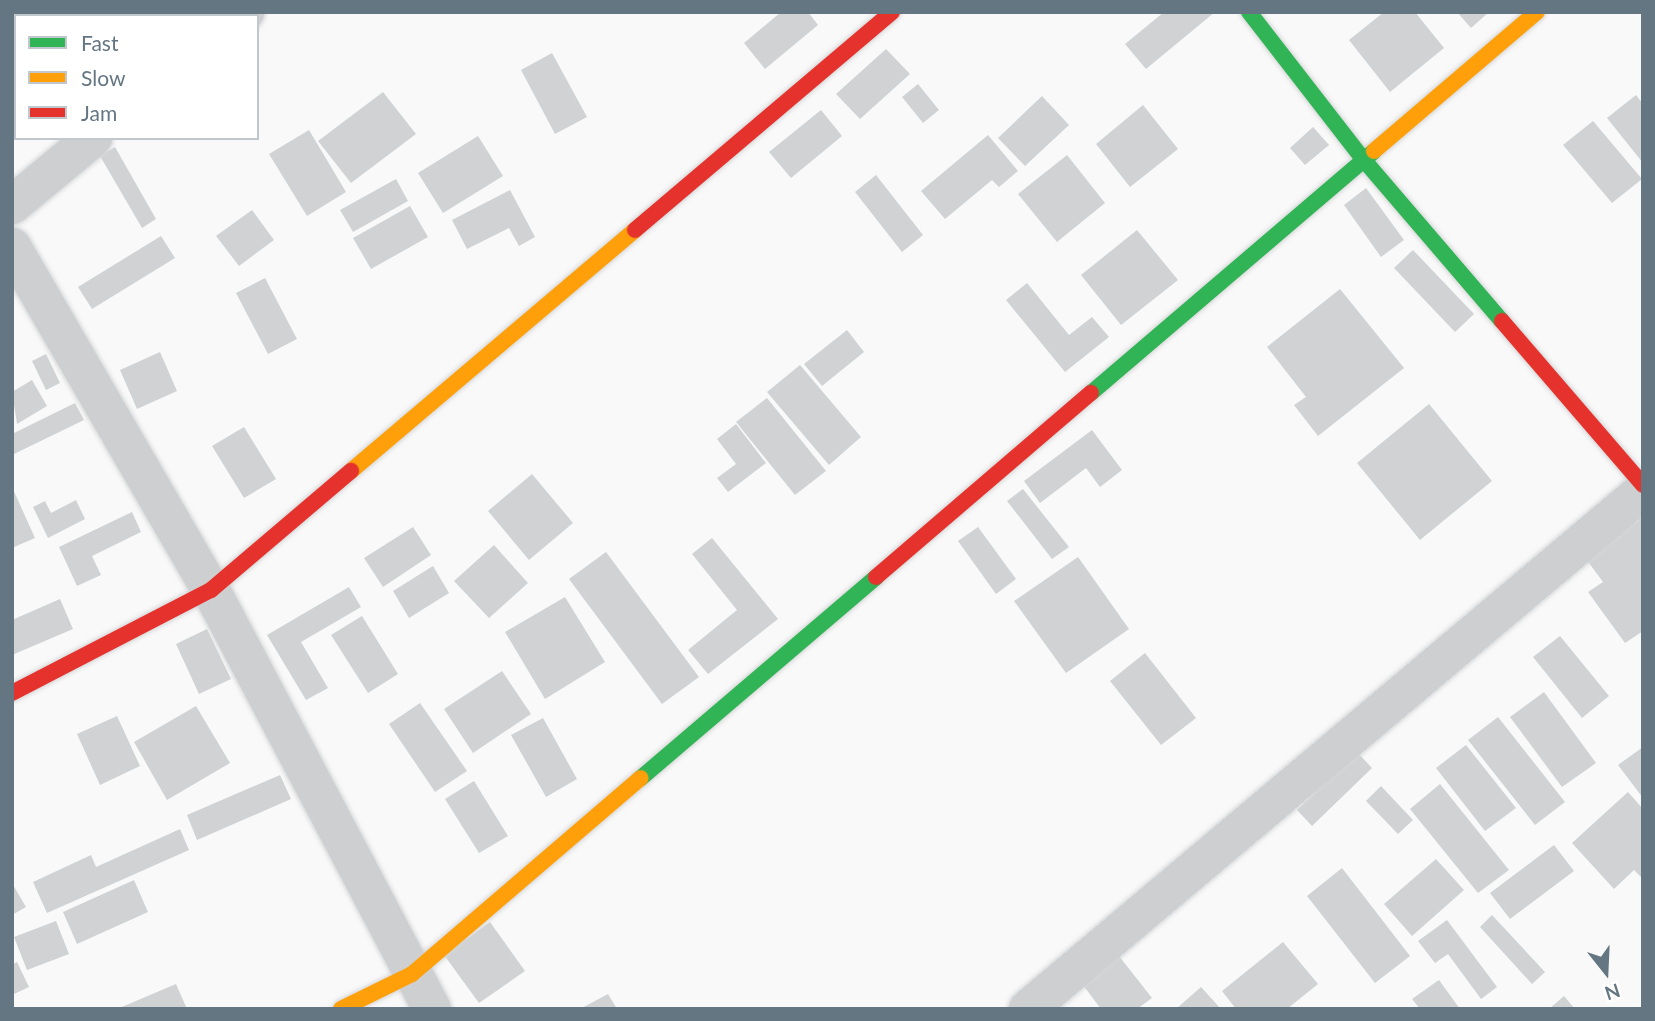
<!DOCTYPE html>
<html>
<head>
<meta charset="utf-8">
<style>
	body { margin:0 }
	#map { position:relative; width:1655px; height:1021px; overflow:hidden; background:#f9f9f9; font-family:Lato,sans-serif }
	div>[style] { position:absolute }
	.building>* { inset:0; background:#d0d2d3 }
	.roads { filter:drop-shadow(0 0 2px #d5d6d7) drop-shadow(0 0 2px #d5d6d7) }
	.street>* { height:38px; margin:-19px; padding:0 19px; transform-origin:19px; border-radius:19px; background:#cecfd0 }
	.fast>* { height:16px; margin:-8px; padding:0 8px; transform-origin:8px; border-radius:8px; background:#30b455 }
	.slow>* { height:16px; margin:-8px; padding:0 8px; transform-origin:8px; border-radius:8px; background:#ff9f0a }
	.jam>* { height:16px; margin:-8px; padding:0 8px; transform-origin:8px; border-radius:8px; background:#e5322d }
	span { translate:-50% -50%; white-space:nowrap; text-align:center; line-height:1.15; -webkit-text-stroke:7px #fff; paint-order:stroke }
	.frame { position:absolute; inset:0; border:14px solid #657683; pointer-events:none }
	.legend { position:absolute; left:14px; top:14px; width:245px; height:126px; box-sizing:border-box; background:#fff; border:2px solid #c1c8cd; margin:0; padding:9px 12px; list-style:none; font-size:21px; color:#657683 }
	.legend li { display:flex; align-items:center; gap:14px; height:35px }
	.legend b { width:35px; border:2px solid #c1c8cd }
	.north { position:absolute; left:1571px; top:937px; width:70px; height:70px; -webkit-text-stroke:5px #fff; paint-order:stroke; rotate:162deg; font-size:19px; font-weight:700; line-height:28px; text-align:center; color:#657683 }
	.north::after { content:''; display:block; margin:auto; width:24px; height:32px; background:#657683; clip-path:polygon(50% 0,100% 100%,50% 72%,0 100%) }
</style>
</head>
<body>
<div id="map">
	<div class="building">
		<i style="clip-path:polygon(781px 12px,808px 12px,818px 25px,765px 69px,744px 43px)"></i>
		<i style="clip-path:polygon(1164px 12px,1215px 12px,1146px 69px,1125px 44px)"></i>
		<i style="clip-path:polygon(1384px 12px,1415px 12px,1444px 48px,1390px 92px,1349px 40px)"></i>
		<i style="clip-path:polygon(1457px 12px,1489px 12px,1471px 28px)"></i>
		<i style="clip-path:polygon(16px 47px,16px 79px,12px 74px)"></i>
		<i style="clip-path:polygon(886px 49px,910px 74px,860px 119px,836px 94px)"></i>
		<i style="clip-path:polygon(552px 53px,587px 117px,555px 134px,521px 70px)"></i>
		<i style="clip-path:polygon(918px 84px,939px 110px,923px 123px,902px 97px)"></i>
		<i style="clip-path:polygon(383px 92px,416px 134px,351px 183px,318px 141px)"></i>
		<i style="clip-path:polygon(1636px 95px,1643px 104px,1643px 163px,1607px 118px)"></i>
		<i style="clip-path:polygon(1042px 96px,1069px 125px,1025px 166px,998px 138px)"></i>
		<i style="clip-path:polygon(1143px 105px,1178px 149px,1130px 187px,1096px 144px)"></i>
		<i style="clip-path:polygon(821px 110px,842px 136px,791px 178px,769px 152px)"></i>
		<i style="clip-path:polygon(1593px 121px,1642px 179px,1612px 203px,1563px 145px)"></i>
		<i style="clip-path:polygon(1313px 127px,1329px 145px,1305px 165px,1290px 148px)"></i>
		<i style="clip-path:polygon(309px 130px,346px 192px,307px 216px,269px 154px)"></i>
		<i style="clip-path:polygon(988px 135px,1018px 171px,999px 187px,992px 180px,945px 219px,921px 191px)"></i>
		<i style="clip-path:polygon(478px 136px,503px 176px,443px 213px,418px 173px)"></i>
		<i style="clip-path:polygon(115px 147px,156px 219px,142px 228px,100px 156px)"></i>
		<i style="clip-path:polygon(1067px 155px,1105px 203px,1057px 242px,1018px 194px)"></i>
		<i style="clip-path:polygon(876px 175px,923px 235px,902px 252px,855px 192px)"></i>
		<i style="clip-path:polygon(396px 179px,408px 201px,353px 232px,340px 210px)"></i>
		<i style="clip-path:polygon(1366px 188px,1404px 240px,1381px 257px,1344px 205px)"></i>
		<i style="clip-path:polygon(510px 190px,535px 237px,519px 246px,509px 228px,467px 249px,452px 220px)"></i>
		<i style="clip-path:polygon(410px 206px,428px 237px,371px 269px,353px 238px)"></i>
		<i style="clip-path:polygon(252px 210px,274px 240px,239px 266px,216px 236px)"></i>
		<i style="clip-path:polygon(1137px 230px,1178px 280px,1121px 325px,1081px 275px)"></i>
		<i style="clip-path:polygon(161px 236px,175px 258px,92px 309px,78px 287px)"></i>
		<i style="clip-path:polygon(1413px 250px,1474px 314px,1455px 332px,1394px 268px)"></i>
		<i style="clip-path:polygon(265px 278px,297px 339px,268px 354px,236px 293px)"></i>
		<i style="clip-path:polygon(1027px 283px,1069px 335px,1092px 317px,1109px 337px,1065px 372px,1006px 300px)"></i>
		<i style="clip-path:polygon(1340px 289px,1404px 368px,1318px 436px,1294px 405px,1306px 397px,1267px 347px)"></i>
		<i style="clip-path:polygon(847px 330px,864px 352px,822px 386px,804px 364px)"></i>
		<i style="clip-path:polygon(160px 352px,177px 391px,137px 409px,120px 370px)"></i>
		<i style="clip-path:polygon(46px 354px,60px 383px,46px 390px,32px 361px)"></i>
		<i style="clip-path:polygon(800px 365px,861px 437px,829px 465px,767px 392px)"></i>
		<i style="clip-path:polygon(32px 380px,47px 406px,17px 424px,12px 392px)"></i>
		<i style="clip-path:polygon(767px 398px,826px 471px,795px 495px,736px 422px)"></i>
		<i style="clip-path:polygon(75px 403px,84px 420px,12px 455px,12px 434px)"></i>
		<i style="clip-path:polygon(1429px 404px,1492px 481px,1420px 540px,1357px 463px)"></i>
		<i style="clip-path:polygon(736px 424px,766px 463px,728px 492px,717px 478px,736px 464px,717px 439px)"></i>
		<i style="clip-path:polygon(244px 427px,276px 479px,244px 498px,212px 446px)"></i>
		<i style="clip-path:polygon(1092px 430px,1122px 470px,1100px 487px,1086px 468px,1040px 503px,1024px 481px)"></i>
		<i style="clip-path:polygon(532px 474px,573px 523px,529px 560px,488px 511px)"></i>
		<i style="clip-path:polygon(12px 487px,35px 538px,12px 548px)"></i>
		<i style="clip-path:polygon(1023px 489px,1069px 547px,1052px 559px,1007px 501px)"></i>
		<i style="clip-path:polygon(76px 500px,85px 519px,48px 538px,33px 507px,45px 501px,51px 513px)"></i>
		<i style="clip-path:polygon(132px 512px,141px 532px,92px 556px,101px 575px,77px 586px,59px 547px)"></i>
		<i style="clip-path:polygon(1643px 517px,1643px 631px,1625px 643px,1588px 592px,1603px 582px,1586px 559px)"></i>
		<i style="clip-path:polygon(413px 527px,431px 555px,383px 587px,364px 558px)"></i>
		<i style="clip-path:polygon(978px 527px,1016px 579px,996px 594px,958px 541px)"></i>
		<i style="clip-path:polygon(712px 538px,778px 619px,708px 674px,688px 650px,737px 610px,692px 554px)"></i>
		<i style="clip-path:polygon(494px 545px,528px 583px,489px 618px,454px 581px)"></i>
		<i style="clip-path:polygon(606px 552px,699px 677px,662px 704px,569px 579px)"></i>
		<i style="clip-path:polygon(1078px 557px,1129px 629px,1066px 673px,1014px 601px)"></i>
		<i style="clip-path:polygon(433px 566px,449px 593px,409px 618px,393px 591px)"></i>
		<i style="clip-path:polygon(349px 587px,361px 607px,301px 642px,328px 688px,306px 700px,267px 635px)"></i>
		<i style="clip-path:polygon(565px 597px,605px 662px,545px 699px,505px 632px)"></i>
		<i style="clip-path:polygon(60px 599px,73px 629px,12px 655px,12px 620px)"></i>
		<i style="clip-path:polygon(362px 616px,398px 674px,368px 693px,331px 635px)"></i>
		<i style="clip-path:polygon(207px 629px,231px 679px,199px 694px,176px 644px)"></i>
		<i style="clip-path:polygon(1560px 636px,1609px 696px,1582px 718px,1533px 657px)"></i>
		<i style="clip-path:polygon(1145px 653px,1196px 718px,1161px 745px,1110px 681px)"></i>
		<i style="clip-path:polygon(502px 671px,531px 714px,473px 753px,444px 709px)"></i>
		<i style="clip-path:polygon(1544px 692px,1596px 763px,1562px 787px,1510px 717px)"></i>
		<i style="clip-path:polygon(420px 703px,467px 771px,435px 792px,389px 724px)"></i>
		<i style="clip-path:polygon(196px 706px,230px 763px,167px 800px,134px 742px)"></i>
		<i style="clip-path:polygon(117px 716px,140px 766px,100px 785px,77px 734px)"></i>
		<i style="clip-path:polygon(1498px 717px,1565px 802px,1535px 825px,1468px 740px)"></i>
		<i style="clip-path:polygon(543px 718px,577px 779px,546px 797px,511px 735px)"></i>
		<i style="clip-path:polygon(1466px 745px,1516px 808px,1485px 831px,1436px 768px)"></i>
		<i style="clip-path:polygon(1643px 747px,1643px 798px,1618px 765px)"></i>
		<i style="clip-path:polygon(1357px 752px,1372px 768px,1312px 826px,1297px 810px)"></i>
		<i style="clip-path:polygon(280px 775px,291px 799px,197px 840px,187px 815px)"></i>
		<i style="clip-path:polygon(474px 781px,508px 836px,479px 853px,445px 799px)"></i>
		<i style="clip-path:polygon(1440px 784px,1509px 870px,1478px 893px,1410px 809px)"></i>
		<i style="clip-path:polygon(1381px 786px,1413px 820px,1398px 834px,1366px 801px)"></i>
		<i style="clip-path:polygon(1628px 792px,1643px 809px,1643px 879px,1634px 870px,1614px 889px,1572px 843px)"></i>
		<i style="clip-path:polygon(180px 829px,189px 850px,47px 913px,33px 882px,91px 855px,96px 867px)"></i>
		<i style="clip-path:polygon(1554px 845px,1574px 871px,1510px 919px,1490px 893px)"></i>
		<i style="clip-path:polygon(1436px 859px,1464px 890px,1412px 936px,1384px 904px)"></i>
		<i style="clip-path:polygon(1342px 868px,1410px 956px,1375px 983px,1307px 896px)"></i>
		<i style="clip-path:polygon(134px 880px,148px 912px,77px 944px,63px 912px)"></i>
		<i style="clip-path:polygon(12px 883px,26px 907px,12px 915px)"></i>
		<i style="clip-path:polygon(1492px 915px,1545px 972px,1532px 984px,1480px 927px)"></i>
		<i style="clip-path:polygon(1447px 920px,1497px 987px,1481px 999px,1448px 954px,1435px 963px,1418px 941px)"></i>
		<i style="clip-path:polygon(56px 921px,69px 954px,27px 970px,14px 937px)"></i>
		<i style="clip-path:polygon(490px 922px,525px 971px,479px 1003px,444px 955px)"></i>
		<i style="clip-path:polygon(1283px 942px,1318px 984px,1287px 1009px,1236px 1009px,1222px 991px)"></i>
		<i style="clip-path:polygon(1119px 956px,1152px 998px,1137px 1009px,1101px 1009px,1083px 985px)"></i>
		<i style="clip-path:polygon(17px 962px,29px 987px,12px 995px,12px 965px)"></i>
		<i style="clip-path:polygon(1439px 980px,1460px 1009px,1420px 1009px,1412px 999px)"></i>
		<i style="clip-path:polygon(176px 984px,187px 1009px,117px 1009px)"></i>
		<i style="clip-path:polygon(1201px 987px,1221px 1009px,1176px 1009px)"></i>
		<i style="clip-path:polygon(608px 994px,617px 1009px,580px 1009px)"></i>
		<i style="clip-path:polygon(1564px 996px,1575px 1009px,1549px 1009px)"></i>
	</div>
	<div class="roads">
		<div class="street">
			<i style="left:241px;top:16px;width:6px;rotate:-45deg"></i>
			<i style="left:12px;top:205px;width:105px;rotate:-39.6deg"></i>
			<i style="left:12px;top:247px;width:397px;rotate:59.9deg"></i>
			<i style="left:211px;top:590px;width:474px;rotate:62.2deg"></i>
			<i style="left:1028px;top:1009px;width:804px;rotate:-40.11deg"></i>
		</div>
		<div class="fast">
			<i style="left:1249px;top:12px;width:186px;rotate:52.2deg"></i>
			<i style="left:1363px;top:159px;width:213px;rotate:49.4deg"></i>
			<i style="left:1091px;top:393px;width:372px;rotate:-40.5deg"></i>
			<i style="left:641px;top:778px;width:309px;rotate:-40.5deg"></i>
		</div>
		<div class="slow">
			<i style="left:1374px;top:151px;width:214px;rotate:-40.5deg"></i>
			<i style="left:351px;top:471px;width:372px;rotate:-40.3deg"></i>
			<i style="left:341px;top:1009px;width:79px;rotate:-26.2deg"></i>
			<i style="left:412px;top:974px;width:301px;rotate:-40.6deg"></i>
		</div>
		<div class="jam">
			<i style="left:635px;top:230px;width:337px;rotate:-40.3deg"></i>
			<i style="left:1502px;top:321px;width:216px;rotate:49.3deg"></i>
			<i style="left:876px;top:577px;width:283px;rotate:-40.6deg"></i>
			<i style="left:12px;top:693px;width:224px;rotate:-27.4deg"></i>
			<i style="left:211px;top:590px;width:184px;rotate:-40.4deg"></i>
		</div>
	</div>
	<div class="frame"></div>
	<ul class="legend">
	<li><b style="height:9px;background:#30b455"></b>Fast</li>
	<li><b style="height:9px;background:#ff9f0a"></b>Slow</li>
	<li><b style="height:9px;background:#e5322d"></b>Jam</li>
	</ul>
	<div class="north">N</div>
</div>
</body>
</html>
